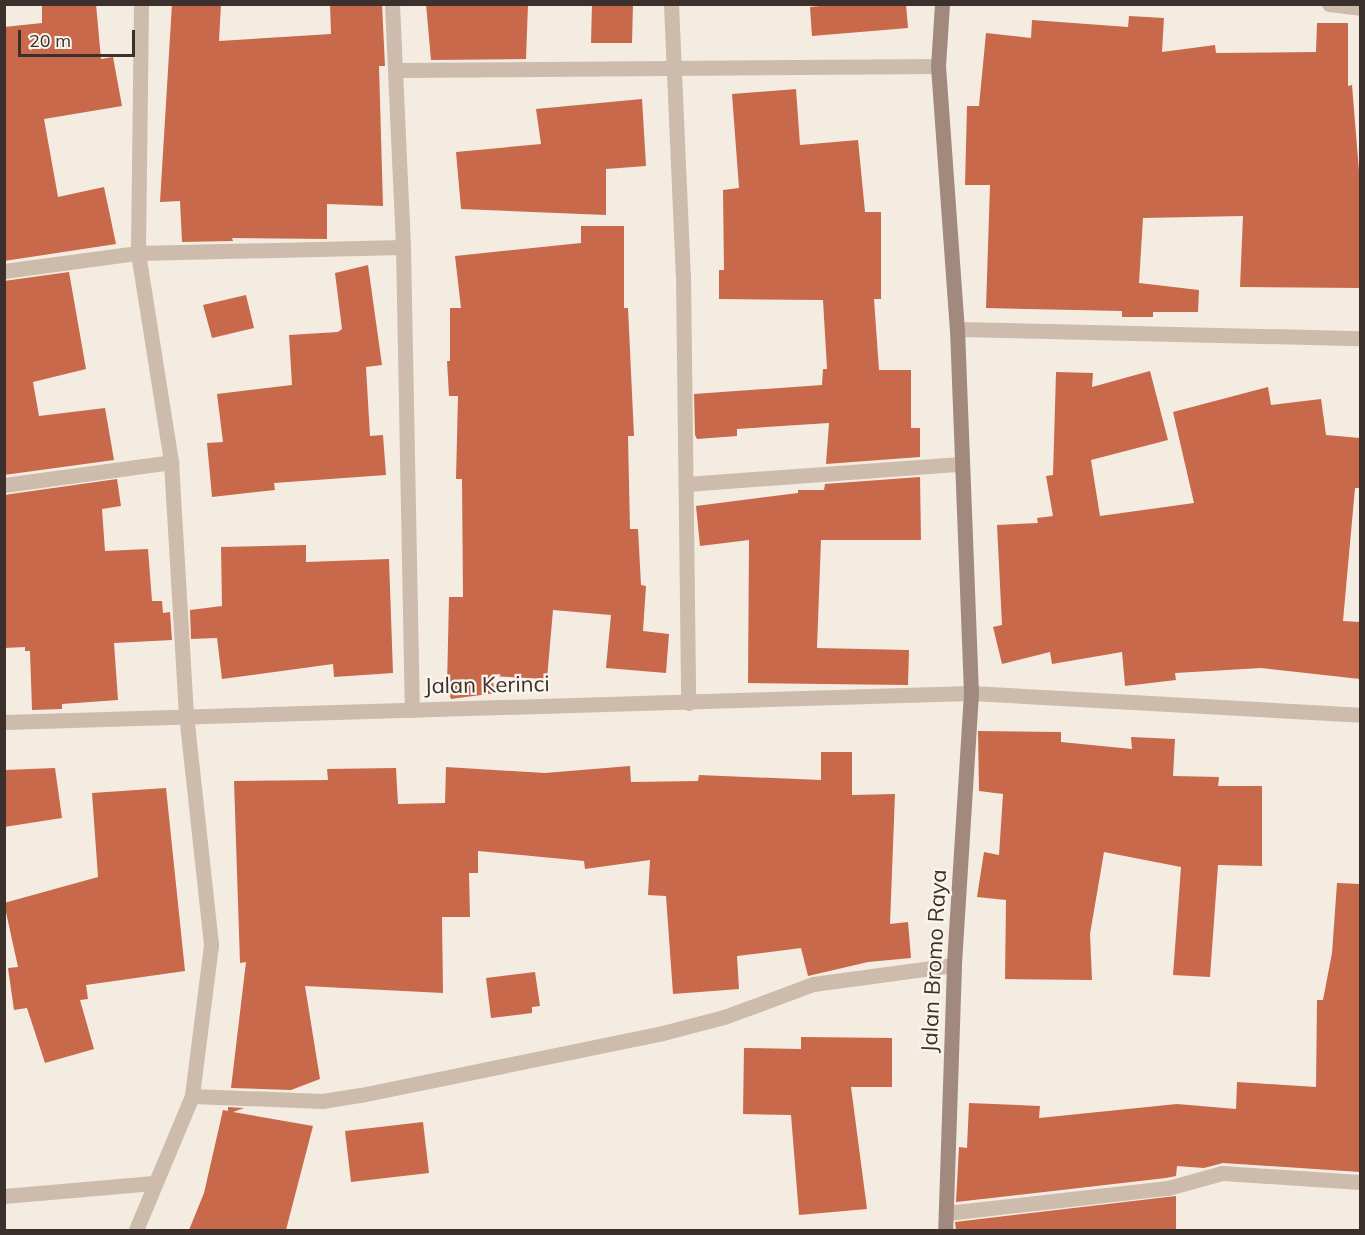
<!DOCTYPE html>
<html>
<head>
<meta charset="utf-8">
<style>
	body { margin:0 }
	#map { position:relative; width:1365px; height:1235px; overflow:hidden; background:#f4ebe1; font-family:Mulish,sans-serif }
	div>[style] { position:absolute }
	.building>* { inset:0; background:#c8694b }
	.minor>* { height:15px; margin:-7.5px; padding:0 7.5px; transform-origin:7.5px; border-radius:7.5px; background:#cdbbac }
	.tertiary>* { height:15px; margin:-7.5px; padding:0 7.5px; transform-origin:7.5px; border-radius:7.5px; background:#cdbbac }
	.secondary>* { height:15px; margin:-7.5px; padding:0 7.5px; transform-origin:7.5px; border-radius:7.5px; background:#a18a7d }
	span { translate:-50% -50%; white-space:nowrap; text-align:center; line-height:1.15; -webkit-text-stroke:4.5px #fbf5ee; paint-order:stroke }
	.street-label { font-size:22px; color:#3b302b }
	.frame { position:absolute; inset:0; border:6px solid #3b302b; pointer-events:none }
	.scale { position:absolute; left:18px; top:30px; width:117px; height:27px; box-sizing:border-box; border:3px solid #3b302b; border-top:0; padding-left:8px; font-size:18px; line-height:21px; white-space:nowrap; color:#3b302b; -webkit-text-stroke:4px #fbf5ee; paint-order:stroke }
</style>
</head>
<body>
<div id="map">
	<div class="building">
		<i style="clip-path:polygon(42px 4px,96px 4px,101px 59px,113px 57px,122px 106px,44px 119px,58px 197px,104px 187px,116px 244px,4px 261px,4px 27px,42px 23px)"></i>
		<i style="clip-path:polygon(172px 4px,221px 4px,219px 41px,331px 34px,330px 4px,382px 4px,385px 66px,379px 66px,383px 206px,327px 204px,327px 239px,232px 238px,233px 241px,182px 242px,180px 201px,160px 202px)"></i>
		<i style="clip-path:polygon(426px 4px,528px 4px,526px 59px,431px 60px)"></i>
		<i style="clip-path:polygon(592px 4px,633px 4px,632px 43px,591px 43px)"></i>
		<i style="clip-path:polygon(840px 4px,906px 4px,908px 28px,812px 36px,810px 7px)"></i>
		<i style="clip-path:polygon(1129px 16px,1164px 18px,1162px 52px,1215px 45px,1216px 53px,1316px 52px,1317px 23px,1348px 23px,1348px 86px,1352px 85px,1360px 183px,1360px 288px,1240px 287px,1243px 216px,1143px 218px,1139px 283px,1199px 290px,1198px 312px,1153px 312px,1153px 317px,1122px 317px,1122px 311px,986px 308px,990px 185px,965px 185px,967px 106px,979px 106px,986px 33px,1031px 38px,1032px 20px,1128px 27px)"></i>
		<i style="clip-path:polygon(796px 89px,800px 145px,858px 140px,865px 212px,881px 212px,881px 299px,874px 299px,879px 370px,911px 370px,911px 428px,920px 428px,920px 457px,826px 464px,829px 423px,737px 429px,737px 436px,697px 439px,695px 435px,694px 394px,822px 385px,823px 369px,827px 369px,823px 300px,719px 299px,719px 270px,724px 270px,723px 190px,739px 188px,732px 94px)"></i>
		<i style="clip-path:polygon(642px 99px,646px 166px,606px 169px,606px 215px,461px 209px,456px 152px,541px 144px,536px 109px)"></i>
		<i style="clip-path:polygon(581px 226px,624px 226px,624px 308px,628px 308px,634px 436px,628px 436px,630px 529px,638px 529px,641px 585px,646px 586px,643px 631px,669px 634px,666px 673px,606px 668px,611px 615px,553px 610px,547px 679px,491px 676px,496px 693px,451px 699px,447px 687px,449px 597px,463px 597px,462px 479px,456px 479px,458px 396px,449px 396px,447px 361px,450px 361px,450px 308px,461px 308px,455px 256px,581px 243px)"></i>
		<i style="clip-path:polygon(368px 265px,382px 365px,366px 367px,370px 436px,383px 435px,386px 475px,274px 483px,275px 490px,212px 497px,207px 443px,223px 442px,217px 394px,292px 385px,289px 335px,338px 332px,342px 329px,335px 273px)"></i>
		<i style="clip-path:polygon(69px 272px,86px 369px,33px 382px,39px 416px,105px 408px,114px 460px,4px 475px,4px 281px)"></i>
		<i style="clip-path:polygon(246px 295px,254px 328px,212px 338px,203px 305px)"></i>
		<i style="clip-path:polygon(1150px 371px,1168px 440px,1091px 460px,1100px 516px,1194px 503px,1173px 412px,1268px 387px,1271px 405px,1321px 399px,1326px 435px,1360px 438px,1360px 488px,1355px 488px,1343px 621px,1360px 622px,1360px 679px,1261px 668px,1175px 673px,1176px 680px,1125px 686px,1122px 652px,1052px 664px,1050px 652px,1002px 664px,993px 627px,1002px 625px,997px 525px,1038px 523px,1037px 518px,1053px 516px,1046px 476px,1053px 475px,1056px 372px,1093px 373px,1092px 387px)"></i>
		<i style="clip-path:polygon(920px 477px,921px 540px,821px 540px,817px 648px,909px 650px,908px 685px,748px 683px,749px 540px,700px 546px,696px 506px,798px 493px,798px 490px,824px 490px,825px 484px)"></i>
		<i style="clip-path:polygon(117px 479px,121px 506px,102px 509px,105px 551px,148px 549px,152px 601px,162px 601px,163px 613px,170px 612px,172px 640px,114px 643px,118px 700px,62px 704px,62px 709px,32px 710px,30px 651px,25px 651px,25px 647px,4px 648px,4px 495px)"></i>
		<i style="clip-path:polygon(306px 545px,306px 562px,389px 559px,393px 673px,334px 677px,333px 664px,222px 679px,217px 638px,191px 639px,190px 610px,222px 606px,221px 547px)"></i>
		<i style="clip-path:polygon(978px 731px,1061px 732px,1061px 742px,1132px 749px,1131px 737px,1175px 739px,1173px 776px,1219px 777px,1218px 786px,1262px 786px,1262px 866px,1218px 865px,1210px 977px,1173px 975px,1181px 867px,1104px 852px,1090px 934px,1092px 980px,1005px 979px,1006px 900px,977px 897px,984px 852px,999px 855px,1003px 794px,979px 791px)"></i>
		<i style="clip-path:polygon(821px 752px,852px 752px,852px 795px,895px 794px,890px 924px,908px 922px,911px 958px,868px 962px,808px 976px,801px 948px,737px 956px,739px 989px,673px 994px,666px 896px,648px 895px,650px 860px,585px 869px,584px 861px,478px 851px,478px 873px,469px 873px,470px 917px,442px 917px,443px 993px,305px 986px,320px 1079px,291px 1090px,231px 1088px,246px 962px,240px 963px,234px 781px,328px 780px,327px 769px,396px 768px,398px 804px,445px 803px,446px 767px,545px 773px,630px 766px,631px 782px,698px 781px,699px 775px,821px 780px)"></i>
		<i style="clip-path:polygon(55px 768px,62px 818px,4px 827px,4px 770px)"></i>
		<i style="clip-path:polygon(166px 788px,185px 971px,86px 985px,88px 999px,80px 1000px,94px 1049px,45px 1063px,27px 1008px,14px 1010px,8px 968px,18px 967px,4px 903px,98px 877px,92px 793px)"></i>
		<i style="clip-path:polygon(1337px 883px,1360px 884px,1360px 1172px,1223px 1163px,1204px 1168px,1177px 1166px,1176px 1176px,1166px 1178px,956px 1202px,959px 1147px,967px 1148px,969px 1103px,1040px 1106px,1039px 1118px,1177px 1104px,1236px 1109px,1237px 1082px,1316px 1087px,1317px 1000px,1323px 1000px,1332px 953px)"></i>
		<i style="clip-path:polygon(535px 972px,540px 1006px,532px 1007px,532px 1013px,491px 1018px,486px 978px)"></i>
		<i style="clip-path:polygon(801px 1037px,892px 1038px,892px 1087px,851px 1087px,867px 1209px,799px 1215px,791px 1115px,743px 1114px,744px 1048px,801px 1049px)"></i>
		<i style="clip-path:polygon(228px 1107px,244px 1108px,233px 1112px,313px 1126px,286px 1230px,189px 1230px,204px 1193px,223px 1110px,228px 1111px)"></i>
		<i style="clip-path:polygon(423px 1122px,429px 1173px,351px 1182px,345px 1131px)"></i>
		<i style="clip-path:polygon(1176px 1196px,1176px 1230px,956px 1230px,955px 1222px)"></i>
	</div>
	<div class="minor">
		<i style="left:141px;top:4px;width:249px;rotate:90.7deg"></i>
		<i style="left:138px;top:253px;width:265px;rotate:-1.3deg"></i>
		<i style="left:392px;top:4px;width:243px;rotate:87.4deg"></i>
		<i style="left:403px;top:247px;width:463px;rotate:88.9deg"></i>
		<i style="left:671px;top:4px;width:271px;rotate:87.5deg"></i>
		<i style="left:683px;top:275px;width:428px;rotate:89.3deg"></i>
		<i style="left:1329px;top:4px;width:31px;rotate:7deg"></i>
		<i style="left:397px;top:70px;width:541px;rotate:-0.42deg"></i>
		<i style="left:4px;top:271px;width:135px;rotate:-7.7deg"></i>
		<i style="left:138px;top:253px;width:212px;rotate:81deg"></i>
		<i style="left:171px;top:462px;width:252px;rotate:86.6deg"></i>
		<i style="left:186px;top:714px;width:232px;rotate:83.8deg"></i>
		<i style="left:211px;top:945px;width:152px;rotate:97.2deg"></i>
		<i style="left:192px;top:1096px;width:145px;rotate:112.7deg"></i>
		<i style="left:957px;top:329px;width:403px;rotate:1.3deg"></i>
		<i style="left:686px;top:484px;width:275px;rotate:-4.2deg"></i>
		<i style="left:4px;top:485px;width:169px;rotate:-7.8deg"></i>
		<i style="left:971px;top:693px;width:390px;rotate:3.2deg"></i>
		<i style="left:192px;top:1096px;width:130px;rotate:2.2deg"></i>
		<i style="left:322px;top:1101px;width:39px;rotate:-9deg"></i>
		<i style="left:361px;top:1095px;width:304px;rotate:-11.6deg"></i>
		<i style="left:659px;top:1034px;width:67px;rotate:-14.7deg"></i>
		<i style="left:724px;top:1017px;width:95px;rotate:-20.3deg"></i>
		<i style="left:813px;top:984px;width:142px;rotate:-7.7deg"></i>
		<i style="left:4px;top:1196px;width:150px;rotate:-5deg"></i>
		<i style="left:947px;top:1213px;width:222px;rotate:-6.5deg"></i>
		<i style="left:1168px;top:1188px;width:56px;rotate:-15.5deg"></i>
		<i style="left:1222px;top:1173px;width:138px;rotate:3.7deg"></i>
	</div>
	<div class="tertiary">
		<i style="left:4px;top:722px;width:967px;rotate:-1.72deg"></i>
	</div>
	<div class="secondary">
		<i style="left:942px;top:4px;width:62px;rotate:93.7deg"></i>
		<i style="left:938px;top:66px;width:264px;rotate:85.9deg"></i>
		<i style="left:957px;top:329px;width:364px;rotate:87.8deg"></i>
		<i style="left:971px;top:693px;width:273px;rotate:93.6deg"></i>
		<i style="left:954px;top:965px;width:265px;rotate:91.9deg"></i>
	</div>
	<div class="street-label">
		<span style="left:487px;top:685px;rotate:-1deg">Jalan Kerinci</span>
		<span style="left:934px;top:961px;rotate:-87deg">Jalan Bromo Raya</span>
	</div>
	<div class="frame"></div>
	<div class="scale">20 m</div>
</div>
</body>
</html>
